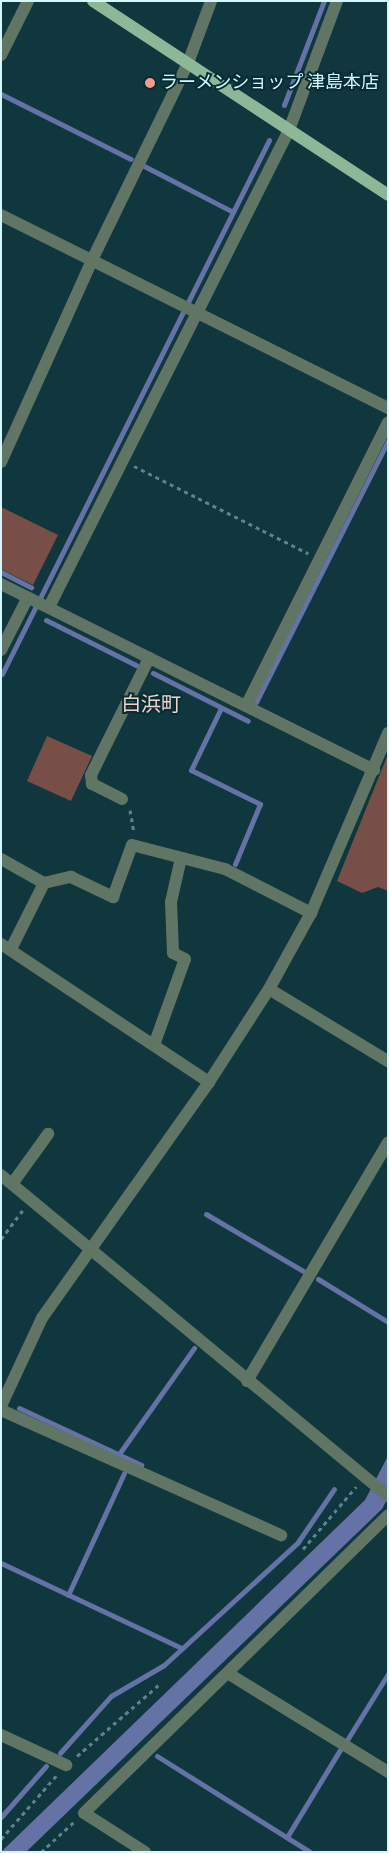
<!DOCTYPE html>
<html>
<head>
<meta charset="utf-8">
<style>
	body { margin:0 }
	#map { position:relative; width:389px; height:1853px; overflow:hidden; background:#10373e; font-family:"Source Sans 3","Noto Sans JP",sans-serif }
	div>[style] { position:absolute }
	.green>* { inset:0; background:#774f46 }
	.water>* { inset:0; background:#6572a6 }
	.stream>* { height:5px; margin:-2.5px; padding:0 2.5px; transform-origin:2.5px; border-radius:2.5px; background:#6572a6 }
	.path>* { height:3px; margin-top:-1.5px; transform-origin:0; background:repeating-linear-gradient(90deg,#5e848b 0 4px,transparent 0 8px) }
	.minor>* { height:12px; margin:-6px; padding:0 6px; transform-origin:6px; border-radius:6px; background:#617565 }
	.major>* { height:12px; margin:-6px; padding:0 6px; transform-origin:6px; border-radius:6px; background:#8eb798 }
	.dots>* { width:14px; height:14px; translate:-50% -50%; box-sizing:border-box; border:2px solid #042d34; border-radius:50% }
	span { translate:-50% -50%; white-space:nowrap; text-align:center; line-height:1.15; -webkit-text-stroke:4px #042d34; paint-order:stroke }
	.poi-label { font-size:18px; color:#d5f8ff }
	.left { translate:0 -50%; text-align:left }
	.quarter-label { font-size:20px; color:#f4d2ca }
	.frame { position:absolute; inset:0; border:2px solid #d5f8ff; pointer-events:none }
</style>
</head>
<body>
<div id="map">
	<div class="green">
		<i style="clip-path:polygon(1px 507px,58px 535px,33px 585px,1px 569px)"></i>
		<i style="clip-path:polygon(47px 736px,92px 756px,71px 801px,27px 781px)"></i>
		<i style="clip-path:polygon(388px 754px,388px 891px,378px 887px,362px 893px,337px 881px)"></i>
	</div>
	<div class="water">
		<i style="clip-path:polygon(388px 1456px,388px 1498px,382px 1509px,26px 1852px,1px 1852px,365px 1500px)"></i>
	</div>
	<div class="stream">
		<i style="left:1px;top:94px;width:145px;rotate:26.6deg"></i>
		<i style="left:284px;top:105px;width:111px;rotate:-69deg"></i>
		<i style="left:144px;top:166px;width:100px;rotate:27.3deg"></i>
		<i style="left:1px;top:572px;width:34px;rotate:27deg"></i>
		<i style="left:46px;top:620px;width:101px;rotate:26.6deg"></i>
		<i style="left:153px;top:673px;width:106px;rotate:26.8deg"></i>
		<i style="left:2px;top:674px;width:597px;rotate:-63.43deg"></i>
		<i style="left:256px;top:702px;width:292px;rotate:-63.2deg"></i>
		<i style="left:221px;top:708px;width:69px;rotate:115.8deg"></i>
		<i style="left:191px;top:770px;width:77px;rotate:26.2deg"></i>
		<i style="left:260px;top:804px;width:65px;rotate:112.6deg"></i>
		<i style="left:206px;top:1214px;width:113px;rotate:30.4deg"></i>
		<i style="left:318px;top:1279px;width:82px;rotate:31.6deg"></i>
		<i style="left:19px;top:1408px;width:135px;rotate:25deg"></i>
		<i style="left:119px;top:1454px;width:130px;rotate:-54.7deg"></i>
		<i style="left:1px;top:1563px;width:200px;rotate:25.2deg"></i>
		<i style="left:68px;top:1595px;width:134px;rotate:-65.3deg"></i>
		<i style="left:347px;top:1740px;width:78px;rotate:-58.2deg"></i>
		<i style="left:60px;top:1753px;width:76px;rotate:-48.2deg"></i>
		<i style="left:111px;top:1696px;width:61px;rotate:-30.3deg"></i>
		<i style="left:164px;top:1665px;width:182px;rotate:-42.5deg"></i>
		<i style="left:298px;top:1542px;width:64px;rotate:-55.8deg"></i>
		<i style="left:157px;top:1756px;width:181px;rotate:32.1deg"></i>
		<i style="left:1px;top:1817px;width:68px;rotate:-48.6deg"></i>
		<i style="left:287px;top:1837px;width:102px;rotate:-58.7deg"></i>
	</div>
	<div class="path">
		<i style="left:134px;top:466px;width:195px;rotate:26.6deg"></i>
		<i style="left:130px;top:810px;width:22px;rotate:80deg"></i>
		<i style="left:1px;top:1239px;width:36px;rotate:-53deg"></i>
		<i style="left:303px;top:1549px;width:82px;rotate:-49.5deg"></i>
		<i style="left:77px;top:1756px;width:111px;rotate:-41deg"></i>
		<i style="left:1px;top:1839px;width:84px;rotate:-48.9deg"></i>
		<i style="left:41px;top:1852px;width:45px;rotate:-42.3deg"></i>
	</div>
	<div class="minor">
		<i style="left:1px;top:55px;width:60px;rotate:-63.4deg"></i>
		<i style="left:1px;top:215px;width:432px;rotate:26.5deg"></i>
		<i style="left:1px;top:462px;width:222px;rotate:-65.7deg"></i>
		<i style="left:92px;top:260px;width:219px;rotate:-64deg"></i>
		<i style="left:188px;top:63px;width:66px;rotate:-69.6deg"></i>
		<i style="left:1px;top:584px;width:417px;rotate:26.5deg"></i>
		<i style="left:49px;top:607px;width:534px;rotate:-63.29deg"></i>
		<i style="left:289px;top:130px;width:138px;rotate:-69.6deg"></i>
		<i style="left:1px;top:650px;width:59px;rotate:-63deg"></i>
		<i style="left:246px;top:706px;width:317px;rotate:-63.4deg"></i>
		<i style="left:122px;top:799px;width:34px;rotate:-153deg"></i>
		<i style="left:92px;top:784px;width:9px;rotate:-96deg"></i>
		<i style="left:91px;top:775px;width:131px;rotate:-63.6deg"></i>
		<i style="left:1px;top:859px;width:49px;rotate:29.2deg"></i>
		<i style="left:1px;top:944px;width:250px;rotate:33.6deg"></i>
		<i style="left:11px;top:949px;width:74px;rotate:-63.4deg"></i>
		<i style="left:44px;top:883px;width:28px;rotate:-13deg"></i>
		<i style="left:71px;top:877px;width:47px;rotate:25.5deg"></i>
		<i style="left:113px;top:897px;width:55px;rotate:-69.9deg"></i>
		<i style="left:132px;top:845px;width:96px;rotate:14.5deg"></i>
		<i style="left:225px;top:869px;width:97px;rotate:27.1deg"></i>
		<i style="left:269px;top:989px;width:139px;rotate:31.2deg"></i>
		<i style="left:154px;top:1045px;width:91px;rotate:-70.2deg"></i>
		<i style="left:185px;top:959px;width:13px;rotate:-153deg"></i>
		<i style="left:173px;top:953px;width:51px;rotate:-92.2deg"></i>
		<i style="left:171px;top:902px;width:45px;rotate:-77.2deg"></i>
		<i style="left:1px;top:1175px;width:503px;rotate:39.67deg"></i>
		<i style="left:12px;top:1184px;width:62px;rotate:-54.2deg"></i>
		<i style="left:247px;top:1381px;width:277px;rotate:-59.4deg"></i>
		<i style="left:1px;top:1406px;width:97px;rotate:-65deg"></i>
		<i style="left:42px;top:1318px;width:289px;rotate:-54.7deg"></i>
		<i style="left:209px;top:1082px;width:111px;rotate:-57.2deg"></i>
		<i style="left:269px;top:989px;width:87px;rotate:-61.1deg"></i>
		<i style="left:311px;top:913px;width:196px;rotate:-66.8deg"></i>
		<i style="left:1px;top:1410px;width:307px;rotate:24.1deg"></i>
		<i style="left:229px;top:1674px;width:187px;rotate:31.6deg"></i>
		<i style="left:1px;top:1735px;width:72px;rotate:24.8deg"></i>
		<i style="left:145px;top:1852px;width:72px;rotate:-147.4deg"></i>
		<i style="left:84px;top:1813px;width:426px;rotate:-44.4deg"></i>
	</div>
	<div class="major">
		<i style="left:93px;top:1px;width:353px;rotate:33.3deg"></i>
	</div>
	<div class="dots">
		<i style="left:150px;top:83px;background:#f49d8b"></i>
	</div>
	<div class="poi-label">
		<span class="left" style="left:160px;top:83px">ラーメンショップ 津島本店</span>
	</div>
	<div class="quarter-label">
		<span style="left:151px;top:705px">白浜町</span>
	</div>
	<div class="frame"></div>
</div>
</body>
</html>
